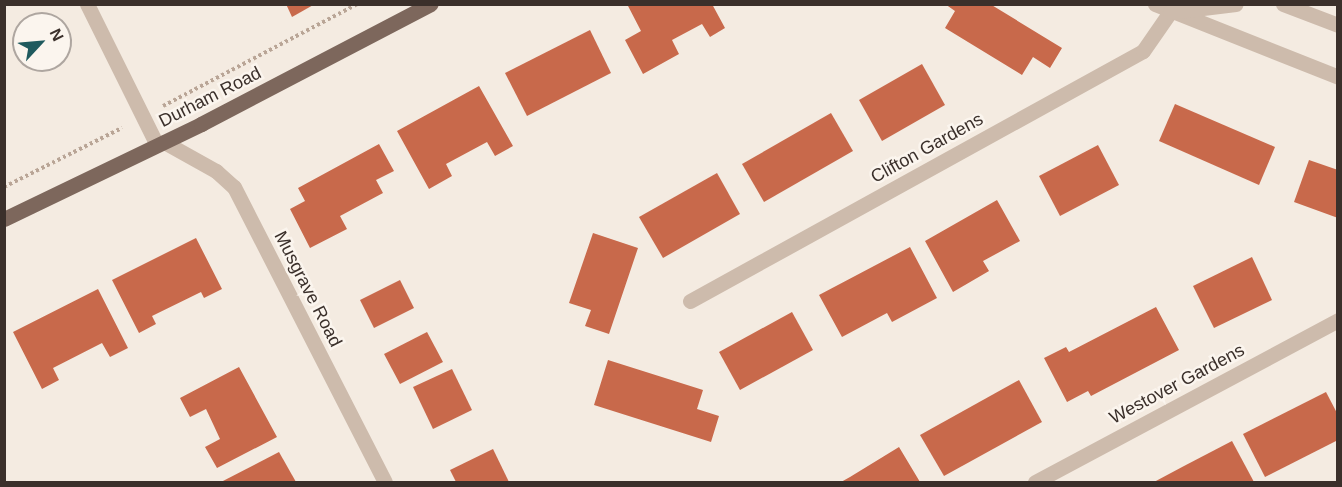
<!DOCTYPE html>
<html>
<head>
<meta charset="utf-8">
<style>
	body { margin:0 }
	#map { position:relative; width:1342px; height:487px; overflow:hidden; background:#f4ebe1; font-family:Helvetica,sans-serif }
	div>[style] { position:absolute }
	.building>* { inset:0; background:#c8694b }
	.path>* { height:4px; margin-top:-2px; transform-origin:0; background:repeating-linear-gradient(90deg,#b9a596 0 3px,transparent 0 6px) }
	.minor>* { height:15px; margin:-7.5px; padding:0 7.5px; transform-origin:7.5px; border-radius:7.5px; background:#cdbbac }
	.major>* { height:15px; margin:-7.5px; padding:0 7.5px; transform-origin:7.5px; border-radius:7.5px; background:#7d675c }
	span { translate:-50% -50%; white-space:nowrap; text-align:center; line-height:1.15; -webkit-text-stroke:5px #fbf5ee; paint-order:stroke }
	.street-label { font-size:18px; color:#3b302b }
	.frame { position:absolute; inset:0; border:6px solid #3b302b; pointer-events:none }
	.north { position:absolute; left:12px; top:12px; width:60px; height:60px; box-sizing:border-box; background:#fbf5ee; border:2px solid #aea6a0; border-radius:50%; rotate:64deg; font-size:16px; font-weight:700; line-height:24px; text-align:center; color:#3b302b }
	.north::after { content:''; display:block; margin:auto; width:21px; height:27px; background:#1f5a5e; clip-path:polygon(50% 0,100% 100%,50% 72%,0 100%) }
</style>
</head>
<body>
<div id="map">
	<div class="building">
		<i style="clip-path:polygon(286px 4px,315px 4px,292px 17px)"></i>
		<i style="clip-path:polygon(627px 4px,712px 4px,725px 28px,710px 37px,702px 24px,672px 40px,679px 54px,643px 74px,625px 40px,641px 31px)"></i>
		<i style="clip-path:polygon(945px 4px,990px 4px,1062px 48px,1050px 68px,1033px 57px,1022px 75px,945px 28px,955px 11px)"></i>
		<i style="clip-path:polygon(590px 30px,611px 73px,527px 116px,505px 73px)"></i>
		<i style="clip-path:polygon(922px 64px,945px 105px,882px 141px,859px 100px)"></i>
		<i style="clip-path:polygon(479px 86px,513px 146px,495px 156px,487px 142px,446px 164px,452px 176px,429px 189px,397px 131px)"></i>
		<i style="clip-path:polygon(1175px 104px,1275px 147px,1259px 185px,1159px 141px)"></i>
		<i style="clip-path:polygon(831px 113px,853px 151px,764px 202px,742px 164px)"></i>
		<i style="clip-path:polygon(379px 144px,394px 171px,376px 180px,383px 193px,340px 216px,347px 229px,310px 248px,290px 209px,305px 201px,298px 188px)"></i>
		<i style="clip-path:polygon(1098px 145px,1119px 185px,1060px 216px,1039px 176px)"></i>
		<i style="clip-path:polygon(1309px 160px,1338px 170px,1338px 218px,1294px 202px)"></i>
		<i style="clip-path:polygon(717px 173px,740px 214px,663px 258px,639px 217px)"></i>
		<i style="clip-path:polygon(997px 200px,1020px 241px,983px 261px,989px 271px,953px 292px,925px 241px)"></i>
		<i style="clip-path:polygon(593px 233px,638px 248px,609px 334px,585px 326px,591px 310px,569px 303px)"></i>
		<i style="clip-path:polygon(196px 238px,222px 289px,204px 298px,201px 292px,152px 316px,156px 324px,139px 333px,112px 280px)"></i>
		<i style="clip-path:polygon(910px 247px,937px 298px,892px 322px,887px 313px,842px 337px,819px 295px)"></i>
		<i style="clip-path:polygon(1252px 257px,1272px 300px,1214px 328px,1193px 286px)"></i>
		<i style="clip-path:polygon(400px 280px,414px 308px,374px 328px,360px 300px)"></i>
		<i style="clip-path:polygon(98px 289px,128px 348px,110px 357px,102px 343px,53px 368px,59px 380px,42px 389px,13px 332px)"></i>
		<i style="clip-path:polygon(1156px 307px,1179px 350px,1091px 396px,1088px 391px,1067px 402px,1044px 358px,1066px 347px,1069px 352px)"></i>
		<i style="clip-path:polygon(792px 312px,813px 350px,740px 390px,719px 352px)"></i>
		<i style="clip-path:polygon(427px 332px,443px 362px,400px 384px,384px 354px)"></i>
		<i style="clip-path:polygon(608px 360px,703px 390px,697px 409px,719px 416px,711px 442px,594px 405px)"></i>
		<i style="clip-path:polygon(239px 367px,277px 437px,217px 468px,205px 447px,220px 439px,214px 426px,206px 409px,190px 417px,180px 398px)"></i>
		<i style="clip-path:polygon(452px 369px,472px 410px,433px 429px,413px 387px)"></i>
		<i style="clip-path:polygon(1019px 380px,1042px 422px,944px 476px,920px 435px)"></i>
		<i style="clip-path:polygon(1326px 392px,1338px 415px,1338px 440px,1265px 477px,1243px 434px)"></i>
		<i style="clip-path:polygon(1232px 441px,1254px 482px,1154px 482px,1184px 466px)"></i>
		<i style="clip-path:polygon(899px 447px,920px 482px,841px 482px,850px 477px)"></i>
		<i style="clip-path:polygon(493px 449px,509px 482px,456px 482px,450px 470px)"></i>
		<i style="clip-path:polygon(279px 452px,296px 482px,221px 482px)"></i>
	</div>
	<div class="path">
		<i style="left:163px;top:106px;width:219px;rotate:-27.7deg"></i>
		<i style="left:4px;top:187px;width:132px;rotate:-26.6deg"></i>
	</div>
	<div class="minor">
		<i style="left:87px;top:4px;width:157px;rotate:63.6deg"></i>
		<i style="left:1155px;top:4px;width:197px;rotate:21.7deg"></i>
		<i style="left:1283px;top:4px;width:59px;rotate:20.9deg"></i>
		<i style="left:164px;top:142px;width:60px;rotate:29.1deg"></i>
		<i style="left:216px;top:171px;width:24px;rotate:42deg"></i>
		<i style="left:234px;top:187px;width:331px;rotate:62.9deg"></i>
		<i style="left:690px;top:301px;width:517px;rotate:-28.89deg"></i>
		<i style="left:1143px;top:51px;width:47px;rotate:-55.3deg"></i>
		<i style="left:1170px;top:12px;width:66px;rotate:-6.9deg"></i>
		<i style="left:1035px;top:482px;width:344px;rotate:-28.1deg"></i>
	</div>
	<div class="major">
		<i style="left:4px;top:219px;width:219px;rotate:-25.7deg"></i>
		<i style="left:201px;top:124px;width:259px;rotate:-27.6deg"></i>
	</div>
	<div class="street-label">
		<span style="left:210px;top:97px;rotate:-27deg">Durham Road</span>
		<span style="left:927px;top:148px;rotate:-29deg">Clifton Gardens</span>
		<span style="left:308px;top:289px;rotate:63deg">Musgrave Road</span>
		<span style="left:1177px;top:384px;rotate:-28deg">Westover Gardens</span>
	</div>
	<div class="frame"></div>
	<div class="north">N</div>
</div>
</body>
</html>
